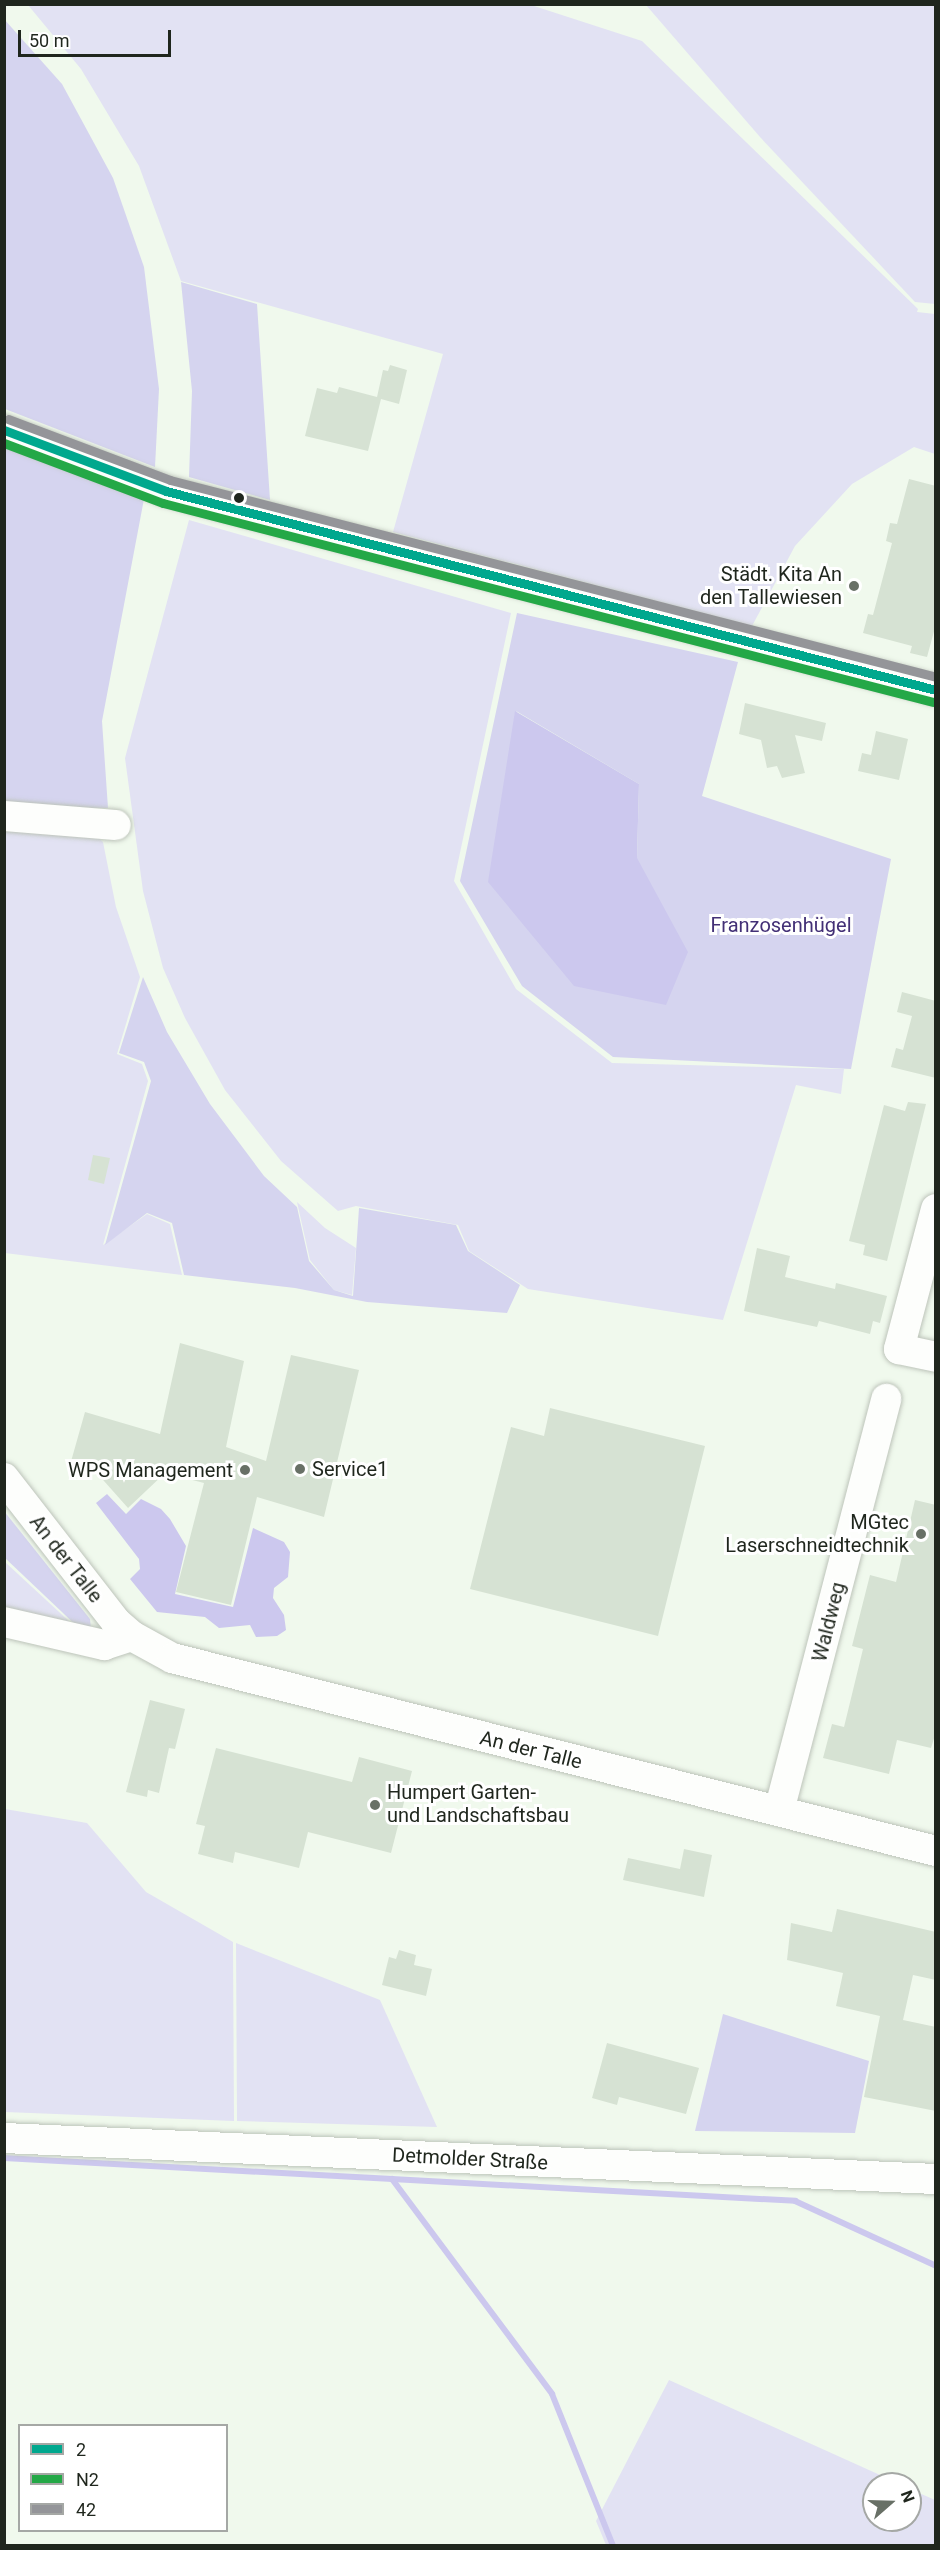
<!DOCTYPE html>
<html>
<head>
<meta charset="utf-8">
<style>
	body { margin:0 }
	#map { position:relative; width:940px; height:2550px; overflow:hidden; background:#f0f9ed; font-family:Roboto,sans-serif }
	div>[style] { position:absolute }
	.green>* { inset:0; background:#e2e2f3 }
	.forest>* { inset:0; background:#d5d4ef }
	.water>* { inset:0; background:#ccc8ee }
	.stream>* { height:6px; margin:-3px; padding:0 3px; transform-origin:3px; border-radius:3px; background:#ccc8ee }
	.building>* { inset:0; background:#d6e2d3 }
	.roads { filter:drop-shadow(0 0 2px #bdc4ba) drop-shadow(0 0 2px #bdc4ba) }
	.minor>* { height:30px; margin:-15px; padding:0 15px; transform-origin:15px; border-radius:15px; background:#fdfefc }
	.bus-1>* { height:9px; margin:-4.5px; padding:0 4.5px; transform-origin:4.5px; border-radius:4.5px; background:#00a88e }
	.bus-2>* { height:9px; margin:-4.5px; padding:0 4.5px; transform-origin:4.5px; border-radius:4.5px; background:#24a847 }
	.bus-3>* { height:9px; margin:-4.5px; padding:0 4.5px; transform-origin:4.5px; border-radius:4.5px; background:#949599 }
	.dots>* { width:16px; height:16px; translate:-50% -50%; box-sizing:border-box; border:3px solid #fff; border-radius:50% }
	span { translate:-50% -50%; white-space:nowrap; text-align:center; line-height:1.15; -webkit-text-stroke:6px #fff; paint-order:stroke }
	.poi-label { font-size:20px; color:#1f261d }
	.right { translate:-100% -50%; text-align:right }
	.left { translate:0 -50%; text-align:left }
	.park-label { font-size:20px; color:#433076 }
	.street-label { font-size:20px; color:#1f261d }
	.frame { position:absolute; inset:0; border:6px solid #1f261d; pointer-events:none }
	.legend { position:absolute; left:18px; top:2424px; width:210px; height:108px; box-sizing:border-box; background:#fff; border:2px solid #a5a8a5; margin:0; padding:8px 10px; list-style:none; font-size:18px; color:#1f261d }
	.legend li { display:flex; align-items:center; gap:12px; height:30px }
	.legend b { width:30px; border:2px solid #a5a8a5 }
	.north { position:absolute; left:862px; top:2472px; width:60px; height:60px; box-sizing:border-box; background:#fff; border:2px solid #a5a8a5; border-radius:50%; rotate:70deg; font-size:16px; font-weight:700; line-height:24px; text-align:center; color:#1f261d }
	.north::after { content:''; display:block; margin:auto; width:21px; height:27px; background:#687066; clip-path:polygon(50% 0,100% 100%,50% 72%,0 100%) }
	.scale { position:absolute; left:18px; top:30px; width:153px; height:27px; box-sizing:border-box; border:3px solid #1f261d; border-top:0; padding-left:8px; font-size:18px; line-height:21px; white-space:nowrap; color:#1f261d; -webkit-text-stroke:4px #fff; paint-order:stroke }
</style>
</head>
<body>
<div id="map">
	<div class="green">
		<i style="clip-path:polygon(28px 5px,531px 5px,642px 41px,918px 309px,917px 312px,935px 314px,935px 454px,914px 447px,852px 484px,795px 546px,752px 626px,393px 532px,443px 354px,181px 281px,139px 166px,81px 69px)"></i>
		<i style="clip-path:polygon(646px 5px,935px 5px,935px 304px,915px 302px,760px 137px)"></i>
		<i style="clip-path:polygon(189px 520px,511px 613px,454px 881px,516px 989px,612px 1063px,844px 1069px,841px 1094px,796px 1085px,723px 1320px,528px 1289px,469px 1251px,458px 1225px,356px 1206px,338px 1211px,281px 1161px,225px 1090px,185px 1018px,163px 968px,143px 891px,125px 758px)"></i>
		<i style="clip-path:polygon(88px 829px,103px 842px,116px 907px,140px 977px,117px 1054px,142px 1064px,148px 1081px,103px 1245px,147px 1214px,170px 1224px,182px 1275px,5px 1253px,4px 831px)"></i>
		<i style="clip-path:polygon(297px 1202px,325px 1228px,356px 1248px,352px 1295px,334px 1290px,310px 1260px)"></i>
		<i style="clip-path:polygon(5px 1562px,85px 1636px,5px 1616px)"></i>
		<i style="clip-path:polygon(5px 1809px,87px 1823px,146px 1892px,233px 1942px,234px 2121px,5px 2112px)"></i>
		<i style="clip-path:polygon(236px 1943px,380px 2000px,437px 2127px,237px 2121px)"></i>
		<i style="clip-path:polygon(669px 2380px,900px 2484px,874px 2484px,874px 2520px,910px 2520px,910px 2489px,935px 2500px,935px 2545px,606px 2545px,596px 2521px)"></i>
	</div>
	<div class="forest">
		<i style="clip-path:polygon(4px 19px,62px 84px,113px 178px,144px 267px,159px 389px,155px 467px,5px 409px)"></i>
		<i style="clip-path:polygon(181px 282px,257px 304px,270px 500px,189px 477px,192px 391px)"></i>
		<i style="clip-path:polygon(4px 446px,144px 499px,102px 721px,108px 808px,5px 807px)"></i>
		<i style="clip-path:polygon(evenodd,517px 613px,738px 662px,702px 796px,891px 859px,851px 1069px,613px 1057px,522px 986px,460px 881px,517px 613px,516px 711px,639px 784px,637px 858px,516px 711px)"></i>
		<i style="clip-path:polygon(143px 977px,167px 1032px,210px 1104px,264px 1176px,297px 1207px,309px 1261px,334px 1290px,353px 1296px,359px 1208px,456px 1225px,468px 1251px,520px 1285px,507px 1313px,367px 1302px,295px 1288px,184px 1275px,172px 1223px,147px 1213px,105px 1245px,151px 1081px,144px 1062px,119px 1053px)"></i>
		<i style="clip-path:polygon(4px 1511px,90px 1619px,91px 1629px,83px 1632px,5px 1558px)"></i>
		<i style="clip-path:polygon(723px 2014px,869px 2061px,855px 2133px,695px 2131px)"></i>
	</div>
	<div class="water">
		<i style="clip-path:polygon(515px 711px,639px 784px,637px 858px,688px 952px,666px 1005px,574px 986px,488px 882px)"></i>
		<i style="clip-path:polygon(107px 1494px,126px 1514px,141px 1499px,161px 1509px,170px 1519px,186px 1546px,175px 1594px,233px 1607px,253px 1528px,284px 1542px,290px 1552px,288px 1577px,274px 1588px,273px 1598px,284px 1615px,286px 1630px,277px 1636px,256px 1637px,250px 1625px,219px 1628px,205px 1617px,157px 1612px,130px 1579px,140px 1569px,139px 1559px,96px 1503px)"></i>
	</div>
	<div class="stream">
		<i style="left:4px;top:2158px;width:389px;rotate:3.1deg"></i>
		<i style="left:392px;top:2179px;width:268px;rotate:53.3deg"></i>
		<i style="left:552px;top:2394px;width:164px;rotate:68.1deg"></i>
		<i style="left:392px;top:2179px;width:404px;rotate:3.1deg"></i>
		<i style="left:795px;top:2201px;width:155px;rotate:24.7deg"></i>
	</div>
	<div class="building">
		<i style="clip-path:polygon(390px 365px,407px 370px,399px 404px,381px 399px,368px 451px,305px 436px,317px 388px,337px 393px,339px 387px,377px 397px,383px 370px,388px 371px)"></i>
		<i style="clip-path:polygon(909px 479px,936px 486px,936px 624px,927px 657px,910px 653px,912px 646px,863px 633px,868px 614px,873px 615px,892px 543px,886px 541px,890px 523px,897px 524px)"></i>
		<i style="clip-path:polygon(745px 703px,826px 723px,822px 741px,795px 735px,805px 773px,782px 778px,777px 766px,767px 768px,761px 740px,739px 734px)"></i>
		<i style="clip-path:polygon(876px 731px,908px 739px,899px 780px,858px 771px,862px 753px,871px 755px)"></i>
		<i style="clip-path:polygon(902px 992px,936px 1001px,936px 1078px,891px 1067px,896px 1048px,903px 1050px,912px 1016px,897px 1012px)"></i>
		<i style="clip-path:polygon(908px 1102px,926px 1104px,887px 1261px,863px 1255px,865px 1245px,849px 1241px,884px 1105px,905px 1111px)"></i>
		<i style="clip-path:polygon(93px 1155px,110px 1158px,104px 1184px,88px 1180px)"></i>
		<i style="clip-path:polygon(757px 1248px,790px 1256px,785px 1277px,835px 1289px,836px 1283px,887px 1296px,880px 1323px,873px 1321px,870px 1334px,819px 1321px,817px 1327px,744px 1311px)"></i>
		<i style="clip-path:polygon(180px 1343px,244px 1361px,226px 1447px,266px 1461px,291px 1355px,359px 1370px,324px 1517px,257px 1497px,231px 1605px,176px 1592px,204px 1483px,165px 1473px,128px 1508px,96px 1472px,70px 1465px,85px 1412px,160px 1434px)"></i>
		<i style="clip-path:polygon(550px 1408px,705px 1446px,658px 1636px,470px 1589px,511px 1427px,544px 1436px)"></i>
		<i style="clip-path:polygon(915px 1500px,936px 1505px,936px 1732px,931px 1748px,897px 1740px,889px 1774px,823px 1758px,832px 1724px,844px 1727px,863px 1649px,852px 1646px,870px 1575px,896px 1582px)"></i>
		<i style="clip-path:polygon(150px 1700px,185px 1709px,175px 1749px,169px 1748px,159px 1793px,148px 1790px,147px 1797px,126px 1792px)"></i>
		<i style="clip-path:polygon(216px 1748px,352px 1782px,359px 1757px,412px 1771px,391px 1853px,308px 1832px,299px 1868px,235px 1852px,233px 1863px,198px 1854px,205px 1826px,196px 1824px)"></i>
		<i style="clip-path:polygon(684px 1849px,712px 1855px,704px 1897px,623px 1880px,628px 1858px,680px 1869px)"></i>
		<i style="clip-path:polygon(837px 1909px,936px 1932px,936px 1980px,913px 1975px,903px 2020px,936px 2027px,936px 2111px,864px 2097px,880px 2016px,836px 2006px,843px 1973px,787px 1960px,791px 1923px,832px 1932px)"></i>
		<i style="clip-path:polygon(399px 1950px,416px 1955px,414px 1965px,432px 1969px,426px 1996px,382px 1985px,389px 1957px,396px 1959px)"></i>
		<i style="clip-path:polygon(607px 2043px,699px 2068px,686px 2114px,619px 2097px,617px 2105px,592px 2098px)"></i>
	</div>
	<div class="roads">
		<div class="minor">
			<i style="left:4px;top:430px;width:173px;rotate:20.6deg"></i>
			<i style="left:166px;top:491px;width:795px;rotate:14.49deg"></i>
			<i style="left:4px;top:816px;width:112px;rotate:4.6deg"></i>
			<i style="left:936px;top:1209px;width:145px;rotate:104.8deg"></i>
			<i style="left:899px;top:1349px;width:38px;rotate:12deg"></i>
			<i style="left:4px;top:1478px;width:182px;rotate:52.1deg"></i>
			<i style="left:116px;top:1622px;width:21px;rotate:41deg"></i>
			<i style="left:132px;top:1636px;width:46px;rotate:28.8deg"></i>
			<i style="left:172px;top:1658px;width:788px;rotate:14.18deg"></i>
			<i style="left:4px;top:1622px;width:103px;rotate:13deg"></i>
			<i style="left:104px;top:1645px;width:29px;rotate:-18deg"></i>
			<i style="left:779px;top:1811px;width:426px;rotate:-75.4deg"></i>
			<i style="left:4px;top:2138px;width:933px;rotate:2.52deg"></i>
		</div>
	</div>
	<div class="bus-1">
		<i style="left:4px;top:430px;width:173px;rotate:20.6deg"></i>
		<i style="left:166px;top:491px;width:795px;rotate:14.49deg"></i>
	</div>
	<div class="bus-2">
		<i style="left:4px;top:443px;width:170px;rotate:20.7deg"></i>
		<i style="left:163px;top:503px;width:795px;rotate:14.49deg"></i>
	</div>
	<div class="bus-3">
		<i style="left:8px;top:419px;width:173px;rotate:20.6deg"></i>
		<i style="left:170px;top:480px;width:791px;rotate:14.42deg"></i>
	</div>
	<div class="dots">
		<i style="left:239px;top:498px;background:#1f261d"></i>
		<i style="left:854px;top:586px;background:#687066"></i>
		<i style="left:300px;top:1469px;background:#687066"></i>
		<i style="left:245px;top:1470px;background:#687066"></i>
		<i style="left:921px;top:1534px;background:#687066"></i>
		<i style="left:375px;top:1805px;background:#687066"></i>
	</div>
	<div class="poi-label">
		<span class="right" style="left:842px;top:586px">Städt. Kita An<br>den Tallewiesen</span>
		<span class="left" style="left:312px;top:1469px">Service1</span>
		<span class="right" style="left:233px;top:1470px">WPS Management</span>
		<span class="right" style="left:909px;top:1534px">MGtec<br>Laserschneidtechnik</span>
		<span class="left" style="left:387px;top:1804px">Humpert Garten-<br>und Landschaftsbau</span>
	</div>
	<div class="park-label">
		<span style="left:781px;top:925px">Franzosenhügel</span>
	</div>
	<div class="street-label">
		<span style="left:66px;top:1559px;rotate:52deg">An der Talle</span>
		<span style="left:829px;top:1622px;rotate:-76deg">Waldweg</span>
		<span style="left:531px;top:1750px;rotate:14deg">An der Talle</span>
		<span style="left:470px;top:2159px;rotate:3deg">Detmolder Straße</span>
	</div>
	<div class="frame"></div>
	<ul class="legend">
	<li><b style="height:8px;background:#00a88e"></b>2</li>
	<li><b style="height:8px;background:#24a847"></b>N2</li>
	<li><b style="height:8px;background:#949599"></b>42</li>
	</ul>
	<div class="north">N</div>
	<div class="scale">50 m</div>
</div>
</body>
</html>
